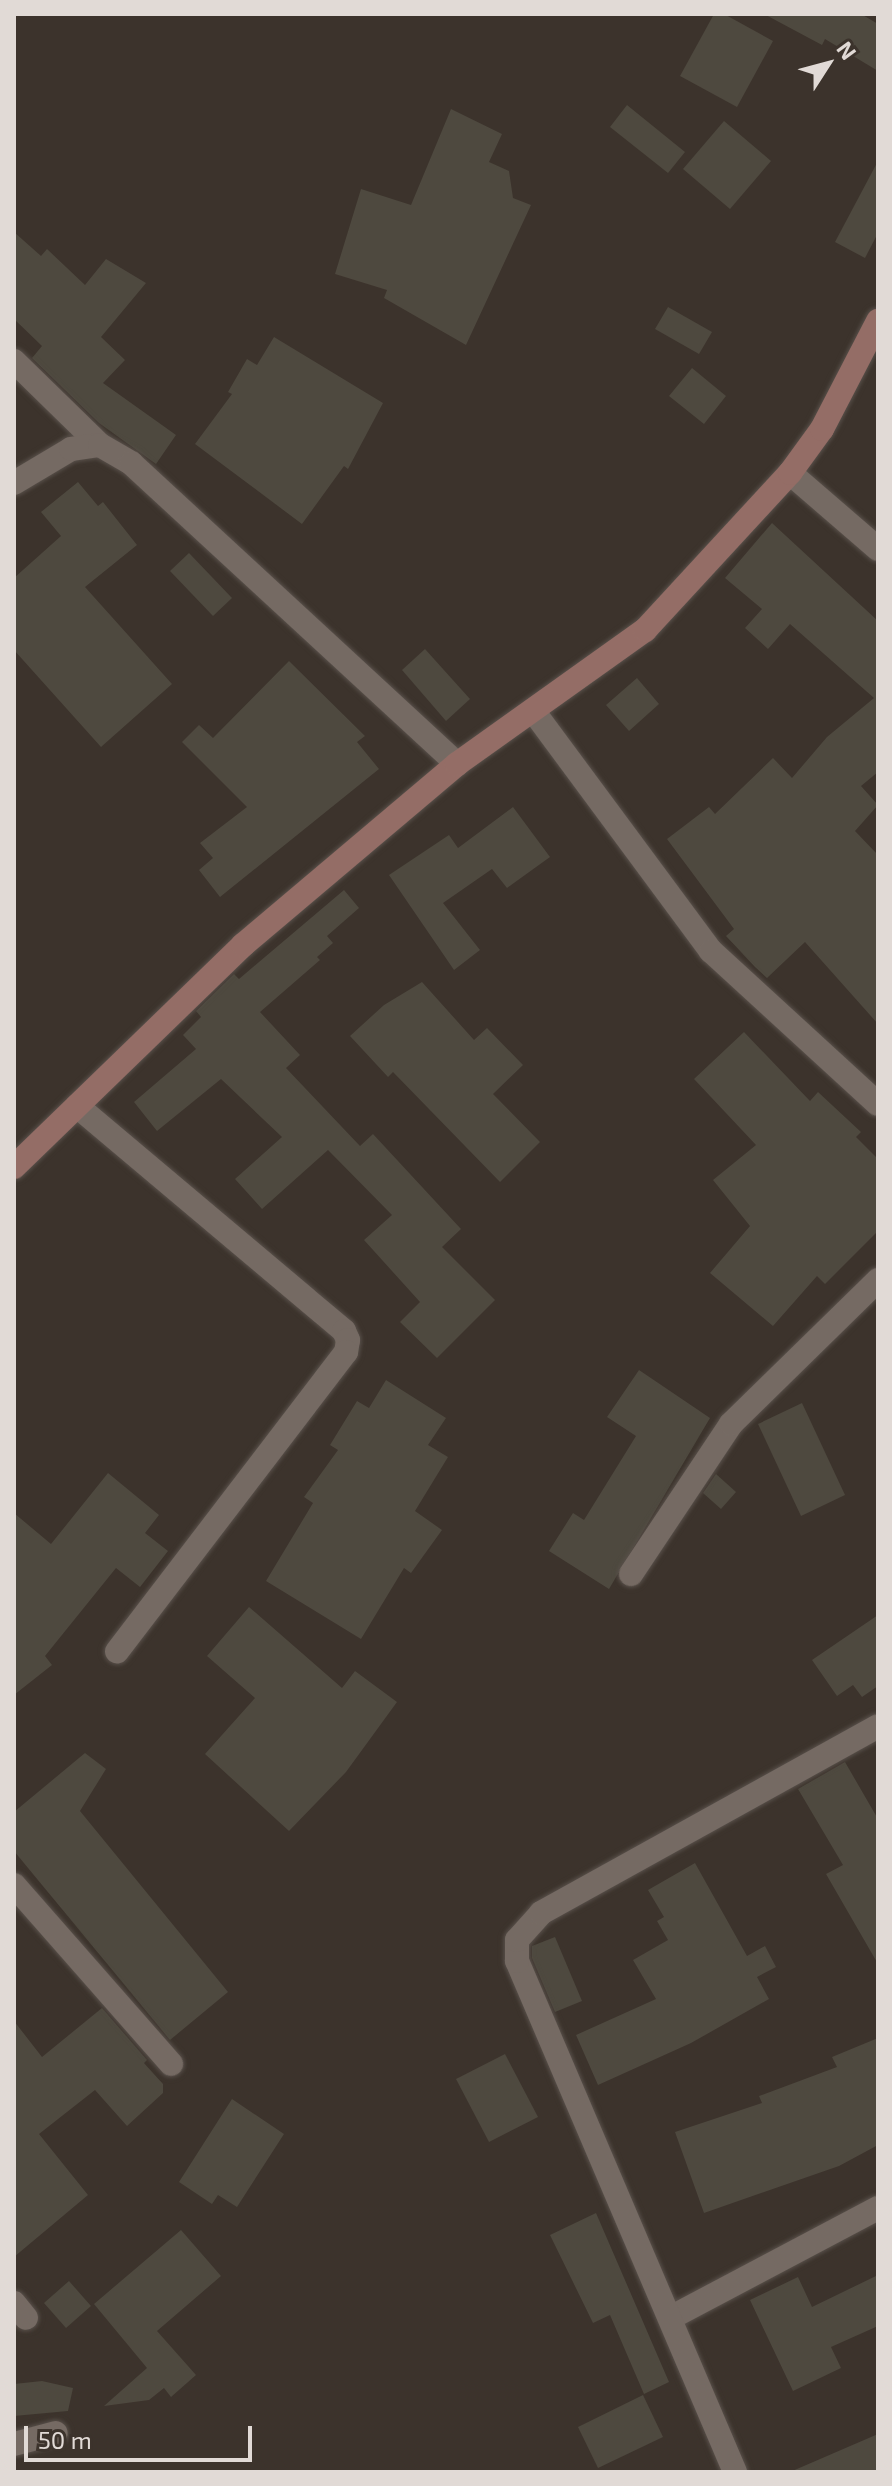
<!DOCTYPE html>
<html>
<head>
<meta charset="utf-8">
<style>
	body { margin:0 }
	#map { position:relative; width:892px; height:2486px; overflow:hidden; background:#3c332c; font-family:"Exo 2",sans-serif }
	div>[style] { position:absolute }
	.building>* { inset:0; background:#4e493f }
	.roads { filter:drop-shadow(0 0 2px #58504a) drop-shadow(0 0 2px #58504a) }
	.street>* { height:24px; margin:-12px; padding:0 12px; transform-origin:12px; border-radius:12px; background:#756a63 }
	.secondary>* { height:24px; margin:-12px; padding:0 12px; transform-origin:12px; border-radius:12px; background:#946d66 }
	span { translate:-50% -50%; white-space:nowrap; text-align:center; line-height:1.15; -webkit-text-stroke:6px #3c332c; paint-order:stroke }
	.frame { position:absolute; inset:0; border:16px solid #e1dad6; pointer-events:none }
	.north { position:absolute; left:788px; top:24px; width:80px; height:80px; -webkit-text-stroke:6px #3c332c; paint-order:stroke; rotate:54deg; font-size:22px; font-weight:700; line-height:32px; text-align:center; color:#e1dad6 }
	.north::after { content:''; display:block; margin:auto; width:28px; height:36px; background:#e1dad6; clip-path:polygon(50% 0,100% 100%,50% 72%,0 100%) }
	.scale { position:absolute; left:24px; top:2426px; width:228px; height:36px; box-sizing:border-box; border:4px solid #e1dad6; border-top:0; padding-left:10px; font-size:24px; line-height:28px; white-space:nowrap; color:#e1dad6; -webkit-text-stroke:6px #3c332c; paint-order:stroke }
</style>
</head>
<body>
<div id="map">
	<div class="building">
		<i style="clip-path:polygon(714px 14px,724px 14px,773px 41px,737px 107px,680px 76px)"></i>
		<i style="clip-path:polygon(764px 14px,861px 14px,878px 24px,878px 71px,825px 39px,822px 45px)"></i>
		<i style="clip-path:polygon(627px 105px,685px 152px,668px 173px,610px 127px)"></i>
		<i style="clip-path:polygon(451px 109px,502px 134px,489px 162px,509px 171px,513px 198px,531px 205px,466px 345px,384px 298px,387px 290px,335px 274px,361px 189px,411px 205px)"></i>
		<i style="clip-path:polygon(724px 121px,771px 161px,730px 209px,683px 169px)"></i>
		<i style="clip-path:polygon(878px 161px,878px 233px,865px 258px,835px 242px)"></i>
		<i style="clip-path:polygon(14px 232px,41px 256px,47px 249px,85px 285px,106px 259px,146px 283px,101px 337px,125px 360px,103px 383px,176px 435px,156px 464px,99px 423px,32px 358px,42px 346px,14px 319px)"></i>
		<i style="clip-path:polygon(668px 307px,712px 332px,699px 354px,655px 329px)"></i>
		<i style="clip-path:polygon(274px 337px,383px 403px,348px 469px,344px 466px,302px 524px,195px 444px,232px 394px,228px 392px,247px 359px,257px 365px)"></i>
		<i style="clip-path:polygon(692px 368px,726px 396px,704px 424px,669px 396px)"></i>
		<i style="clip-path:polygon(78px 482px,98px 506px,103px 502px,137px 545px,85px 587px,172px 684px,101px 747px,14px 650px,14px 578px,61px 536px,41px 512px)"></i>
		<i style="clip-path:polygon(772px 523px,878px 621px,878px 772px,861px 786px,878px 805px,855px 831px,878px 855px,878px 1024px,805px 942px,767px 978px,755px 967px,726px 936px,734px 929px,667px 839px,709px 807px,715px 814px,773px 758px,792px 778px,827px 737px,874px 698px,790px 624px,768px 649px,745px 628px,762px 609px,725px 578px)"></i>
		<i style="clip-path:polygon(189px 553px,232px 598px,213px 616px,170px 571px)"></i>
		<i style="clip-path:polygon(425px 649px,470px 699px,446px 721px,402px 670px)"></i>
		<i style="clip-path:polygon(289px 661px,365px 736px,357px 742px,379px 769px,220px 897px,199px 870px,213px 858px,200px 843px,247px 807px,182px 742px,199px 725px,213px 738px)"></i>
		<i style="clip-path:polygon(637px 678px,659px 704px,629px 731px,606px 705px)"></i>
		<i style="clip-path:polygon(513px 807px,550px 857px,507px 888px,492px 869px,443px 903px,480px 950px,454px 970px,389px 875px,449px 835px,458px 848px)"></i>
		<i style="clip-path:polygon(344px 890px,359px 908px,327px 936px,333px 943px,317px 957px,320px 960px,260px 1012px,300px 1055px,286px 1068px,360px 1146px,373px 1134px,461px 1229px,442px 1247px,495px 1300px,437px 1358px,400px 1322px,420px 1302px,364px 1240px,392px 1215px,328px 1150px,262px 1209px,235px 1179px,282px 1137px,221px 1079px,157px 1131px,134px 1102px,196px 1049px,183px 1035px,201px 1017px,196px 1011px,234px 974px,239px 979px)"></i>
		<i style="clip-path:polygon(422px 982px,474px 1040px,487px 1028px,523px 1065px,493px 1094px,540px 1142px,500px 1182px,393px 1072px,388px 1077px,350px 1036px,384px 1005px)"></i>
		<i style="clip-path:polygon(744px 1032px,810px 1101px,818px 1092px,861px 1132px,856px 1137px,878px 1159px,878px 1231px,825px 1284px,817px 1276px,773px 1326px,710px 1273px,750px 1226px,713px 1180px,756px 1145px,694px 1079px)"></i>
		<i style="clip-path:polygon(639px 1370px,710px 1418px,609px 1589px,549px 1551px,573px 1513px,584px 1520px,636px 1436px,607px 1417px)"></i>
		<i style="clip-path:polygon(386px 1380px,446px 1418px,428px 1445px,448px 1457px,415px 1511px,442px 1530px,411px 1573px,404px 1568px,361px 1639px,266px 1581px,313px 1503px,304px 1497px,338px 1450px,330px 1445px,357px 1401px,369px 1408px)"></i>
		<i style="clip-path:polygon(802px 1403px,845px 1495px,801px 1516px,758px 1424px)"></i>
		<i style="clip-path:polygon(108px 1473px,159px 1515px,145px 1533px,168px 1551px,140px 1587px,116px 1568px,45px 1656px,52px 1665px,14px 1695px,14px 1513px,51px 1544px)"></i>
		<i style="clip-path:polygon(716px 1474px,736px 1492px,721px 1509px,703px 1493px)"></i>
		<i style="clip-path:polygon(249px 1607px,342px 1688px,355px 1671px,397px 1702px,346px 1772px,289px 1831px,205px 1754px,255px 1698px,207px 1656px)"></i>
		<i style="clip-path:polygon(878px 1615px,878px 1686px,862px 1697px,853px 1685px,837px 1696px,812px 1660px)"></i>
		<i style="clip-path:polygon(85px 1753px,106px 1769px,80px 1811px,228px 1992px,170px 2040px,14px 1851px,14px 1812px)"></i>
		<i style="clip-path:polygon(845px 1762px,878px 1819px,878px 1964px,826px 1874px,843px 1865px,798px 1789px)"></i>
		<i style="clip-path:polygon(695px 1863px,747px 1956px,765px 1946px,776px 1967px,757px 1977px,769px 1999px,691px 2043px,598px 2085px,576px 2035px,656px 1999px,633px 1960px,668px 1940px,657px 1921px,664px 1917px,648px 1890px)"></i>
		<i style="clip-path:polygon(555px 1937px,582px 2001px,555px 2012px,532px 1958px,532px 1946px)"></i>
		<i style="clip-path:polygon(102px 2008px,147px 2060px,144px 2063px,163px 2084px,163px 2093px,127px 2126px,95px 2090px,39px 2134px,88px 2195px,14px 2257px,14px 2021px,42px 2057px)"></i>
		<i style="clip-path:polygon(878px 2038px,878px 2145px,839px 2166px,704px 2213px,675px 2132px,762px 2103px,759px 2096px,837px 2067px,832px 2057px)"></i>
		<i style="clip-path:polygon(505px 2054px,538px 2117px,489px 2142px,456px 2079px)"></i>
		<i style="clip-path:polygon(232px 2099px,284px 2134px,237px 2207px,218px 2195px,212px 2204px,179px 2182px)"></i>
		<i style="clip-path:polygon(596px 2213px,669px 2382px,644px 2394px,610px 2315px,593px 2323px,550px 2235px)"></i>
		<i style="clip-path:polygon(181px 2230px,221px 2276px,157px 2331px,196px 2375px,171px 2397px,164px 2388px,149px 2400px,104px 2406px,147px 2368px,94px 2304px)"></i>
		<i style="clip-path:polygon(878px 2275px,878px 2326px,831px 2347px,841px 2368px,793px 2391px,750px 2300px,798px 2277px,812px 2307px)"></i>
		<i style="clip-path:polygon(69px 2281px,91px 2306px,66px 2328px,44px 2303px)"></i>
		<i style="clip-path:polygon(42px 2381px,73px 2388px,68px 2411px,14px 2416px,14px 2384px)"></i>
		<i style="clip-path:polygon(643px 2395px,663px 2437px,598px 2468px,578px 2427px)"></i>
		<i style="clip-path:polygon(878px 2434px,878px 2472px,790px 2472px)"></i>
	</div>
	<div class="roads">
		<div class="street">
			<i style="left:14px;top:361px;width:120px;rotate:44.3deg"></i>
			<i style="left:790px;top:473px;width:116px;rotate:40.8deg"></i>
			<i style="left:14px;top:483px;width:66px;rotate:-30.8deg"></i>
			<i style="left:71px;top:449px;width:29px;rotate:-8deg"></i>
			<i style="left:100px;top:445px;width:36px;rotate:30deg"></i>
			<i style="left:131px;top:463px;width:444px;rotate:42.7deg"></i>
			<i style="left:534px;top:712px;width:297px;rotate:53.5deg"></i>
			<i style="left:711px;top:951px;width:226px;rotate:42.5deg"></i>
			<i style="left:77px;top:1106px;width:349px;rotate:40.1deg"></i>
			<i style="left:344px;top:1331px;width:10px;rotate:66deg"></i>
			<i style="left:348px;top:1340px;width:12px;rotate:99deg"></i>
			<i style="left:346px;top:1352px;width:377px;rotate:127.4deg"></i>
			<i style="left:631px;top:1574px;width:180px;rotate:-56.3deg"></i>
			<i style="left:731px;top:1424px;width:206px;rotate:-44.4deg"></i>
			<i style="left:14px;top:1885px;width:238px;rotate:48.7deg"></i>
			<i style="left:14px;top:2303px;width:19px;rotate:51deg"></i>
			<i style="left:672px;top:2317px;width:233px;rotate:-27.9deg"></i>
			<i style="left:14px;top:2444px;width:43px;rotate:-14.7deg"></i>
			<i style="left:735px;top:2472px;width:556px;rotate:-113.1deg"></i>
			<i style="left:517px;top:1961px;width:21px;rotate:-90deg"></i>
			<i style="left:517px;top:1940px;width:36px;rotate:-48deg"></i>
			<i style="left:541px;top:1913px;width:385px;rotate:-29deg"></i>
		</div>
		<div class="secondary">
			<i style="left:14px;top:1167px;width:319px;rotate:-44.1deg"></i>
			<i style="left:243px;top:945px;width:280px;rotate:-40.2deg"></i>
			<i style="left:457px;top:764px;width:231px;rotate:-35.5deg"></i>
			<i style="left:645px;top:630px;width:214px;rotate:-47.3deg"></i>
			<i style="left:790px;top:473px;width:54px;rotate:-54deg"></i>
			<i style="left:822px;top:429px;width:122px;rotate:-62.6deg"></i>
		</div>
	</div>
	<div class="frame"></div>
	<div class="north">N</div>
	<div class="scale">50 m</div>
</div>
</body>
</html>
